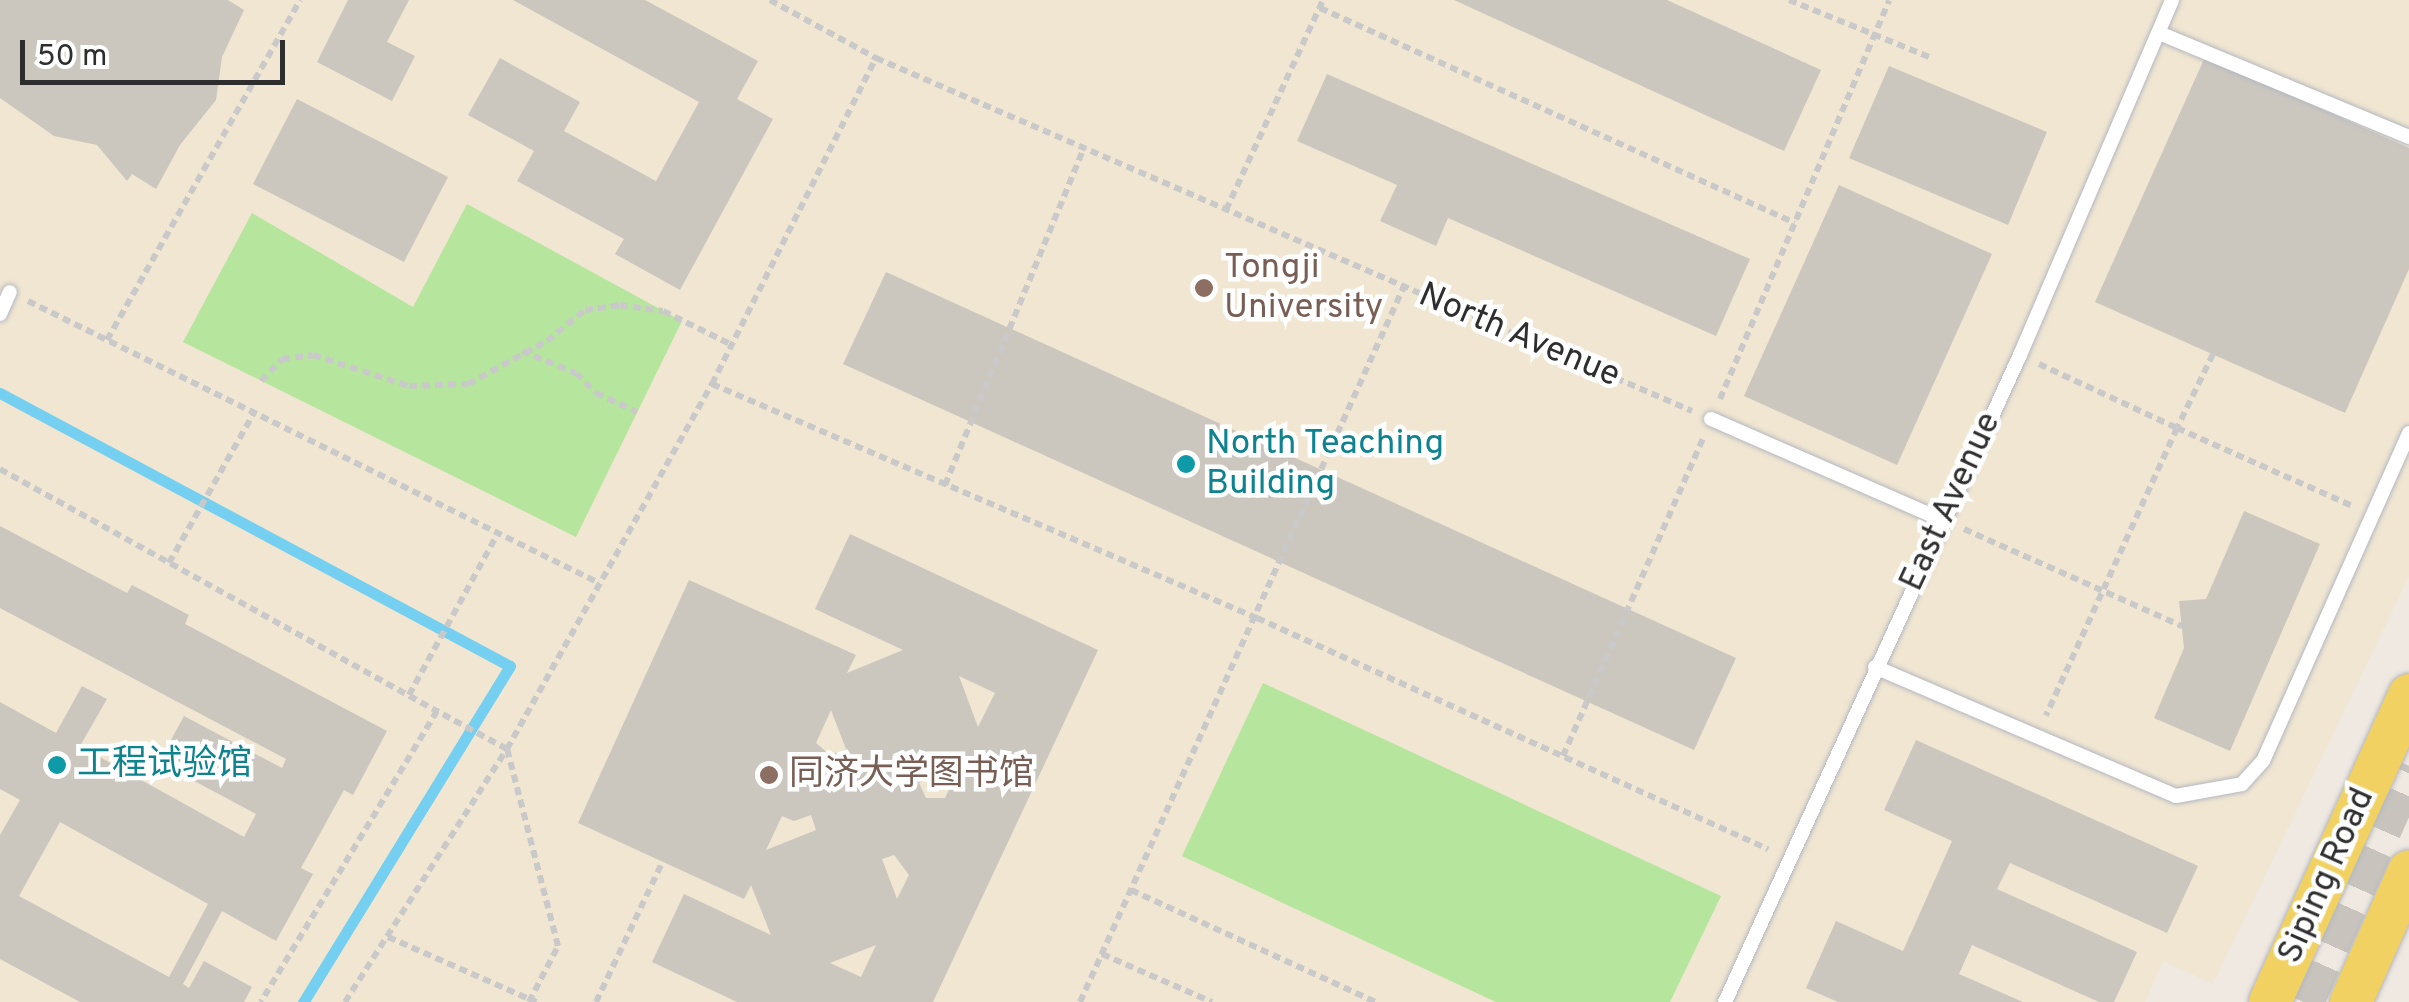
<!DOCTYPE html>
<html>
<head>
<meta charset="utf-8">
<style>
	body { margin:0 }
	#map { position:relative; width:2409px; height:1002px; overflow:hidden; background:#efe9e1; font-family:Overpass,"Noto Sans SC",sans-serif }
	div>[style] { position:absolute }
	.education>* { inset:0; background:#f0e6d1 }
	.green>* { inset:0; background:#b6e59e }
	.stream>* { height:11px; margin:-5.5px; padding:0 5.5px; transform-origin:5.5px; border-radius:5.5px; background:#75cff0 }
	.building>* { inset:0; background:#cbc7bf }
	.primary-tunnel>* { height:42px; margin-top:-21px; transform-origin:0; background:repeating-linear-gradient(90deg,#c8c4bd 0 42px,transparent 0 63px) }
	.path>* { height:6px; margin-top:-3px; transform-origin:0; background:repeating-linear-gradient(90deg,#c9c9c9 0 8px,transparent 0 13px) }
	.roads { filter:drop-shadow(0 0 2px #b4b7c1) drop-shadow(0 0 2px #b4b7c1) }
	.lane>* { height:14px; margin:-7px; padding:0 7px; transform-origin:7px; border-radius:7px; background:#fff }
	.primary>* { height:42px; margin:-21px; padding:0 21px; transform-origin:21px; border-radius:21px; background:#f2d163 }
	.dots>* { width:28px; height:28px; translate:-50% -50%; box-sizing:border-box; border:5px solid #fff; border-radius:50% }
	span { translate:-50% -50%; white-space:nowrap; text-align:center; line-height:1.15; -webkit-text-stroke:9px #fff; paint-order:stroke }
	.education-label { font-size:35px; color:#785e54 }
	.left { translate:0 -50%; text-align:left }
	.street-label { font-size:35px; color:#2e2e2e }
	.culture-label { font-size:35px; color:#0d838f }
	.scale { position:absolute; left:20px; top:40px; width:265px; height:45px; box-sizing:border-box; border:5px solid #2e2e2e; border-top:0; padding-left:12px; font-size:30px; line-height:35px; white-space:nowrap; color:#2e2e2e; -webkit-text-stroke:8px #fff; paint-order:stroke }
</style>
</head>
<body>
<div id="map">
	<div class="education">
		<i style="clip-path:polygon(0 0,2409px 0,2409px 576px,2213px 984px,2163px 961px,2145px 1002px,0 1002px)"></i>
	</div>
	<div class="green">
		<i style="clip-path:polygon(467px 204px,682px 321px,576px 537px,183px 342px,252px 213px,413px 307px)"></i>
		<i style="clip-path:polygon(1263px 683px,1721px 896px,1670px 1002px,1496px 1002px,1182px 856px)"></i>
	</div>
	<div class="stream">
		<i style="left:0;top:393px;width:578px;rotate:28.16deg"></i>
		<i style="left:510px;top:666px;width:395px;rotate:121.6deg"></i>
	</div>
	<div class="building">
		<i style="clip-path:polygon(0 0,228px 0,244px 10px,222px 57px,216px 100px,180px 145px,156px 189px,132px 174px,127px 181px,97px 145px,54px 136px,0 98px)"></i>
		<i style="clip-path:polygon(348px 0,409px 0,387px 42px,415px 56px,392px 101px,317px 62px)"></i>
		<i style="clip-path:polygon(513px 0,645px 0,758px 61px,737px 99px,773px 119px,680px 290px,615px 254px,624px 239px,517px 181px,534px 151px,468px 115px,500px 58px,580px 102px,564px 131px,656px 181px,699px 102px)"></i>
		<i style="clip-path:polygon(1454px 0,1667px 0,1821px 70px,1784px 151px)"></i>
		<i style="clip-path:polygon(2205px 57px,2409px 148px,2409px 269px,2345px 413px,2095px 302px)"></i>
		<i style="clip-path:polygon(1889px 66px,2047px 132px,2008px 225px,1849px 158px)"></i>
		<i style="clip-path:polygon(1327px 74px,1750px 259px,1716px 336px,1448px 218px,1436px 246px,1380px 221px,1397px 185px,1297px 141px)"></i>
		<i style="clip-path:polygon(297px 99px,448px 177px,404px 262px,253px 184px)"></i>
		<i style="clip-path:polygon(1839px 185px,1992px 254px,1897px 465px,1744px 396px)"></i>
		<i style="clip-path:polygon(886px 272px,1736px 658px,1694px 750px,843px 364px)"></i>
		<i style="clip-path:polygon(2244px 511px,2320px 544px,2230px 751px,2154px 718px,2184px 648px,2179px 601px,2206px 599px)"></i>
		<i style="clip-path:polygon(evenodd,0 526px,127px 593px,132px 585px,189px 615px,185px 624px,387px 731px,353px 795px,344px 790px,301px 868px,313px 874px,276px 941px,222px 911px,183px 984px,189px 988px,204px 961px,252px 987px,244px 1002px,80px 1002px,0 959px,0 835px,20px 800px,0 789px,0 702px,56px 733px,82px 686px,107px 699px,80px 746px,244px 837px,256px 814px,159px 762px,184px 716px,282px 768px,286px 759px,0 608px,0 526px,60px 822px,208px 904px,169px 977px,19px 896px,60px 822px)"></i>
		<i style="clip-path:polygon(evenodd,850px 534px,1098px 650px,933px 1002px,737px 1002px,652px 962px,684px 894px,771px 935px,751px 885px,744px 899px,578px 823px,689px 580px,856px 655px,847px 673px,903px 650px,815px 609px,850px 534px,959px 676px,995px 693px,978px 727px,959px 676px,850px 534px,831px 710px,846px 749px,830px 755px,816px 743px,831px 710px,850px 534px,959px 768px,945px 798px,926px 798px,919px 783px,959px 768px,850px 534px,811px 815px,816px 830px,766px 850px,782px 816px,794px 821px,811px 815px,850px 534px,894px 855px,909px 875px,897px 899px,882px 859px,894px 855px,850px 534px,876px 945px,861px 977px,830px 963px,876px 945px)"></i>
		<i style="clip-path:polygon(1916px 740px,2198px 866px,2167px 933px,2010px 863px,1997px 889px,2137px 952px,2114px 1002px,2099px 1002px,1972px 945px,1959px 974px,2023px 1002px,1838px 1002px,1806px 988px,1836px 921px,1903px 951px,1952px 841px,1884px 810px)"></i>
	</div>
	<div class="primary-tunnel">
		<i style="left:2303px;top:1002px;width:259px;rotate:-65.8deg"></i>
	</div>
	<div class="path">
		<i style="left:770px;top:0;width:121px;rotate:28.7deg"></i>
		<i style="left:876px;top:58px;width:889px;rotate:23.39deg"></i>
		<i style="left:1789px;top:0;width:154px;rotate:22.1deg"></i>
		<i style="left:1320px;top:8px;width:521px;rotate:24.35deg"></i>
		<i style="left:1226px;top:210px;width:231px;rotate:-65.2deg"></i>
		<i style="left:28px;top:301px;width:635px;rotate:26.28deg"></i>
		<i style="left:107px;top:340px;width:391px;rotate:-60.4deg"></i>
		<i style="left:522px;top:351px;width:58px;rotate:22.2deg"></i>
		<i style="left:576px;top:373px;width:28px;rotate:45deg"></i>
		<i style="left:596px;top:393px;width:45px;rotate:24.9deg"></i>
		<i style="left:2213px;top:354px;width:82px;rotate:115.9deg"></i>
		<i style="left:2177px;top:428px;width:192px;rotate:24deg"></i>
		<i style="left:2039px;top:364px;width:152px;rotate:24.9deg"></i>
		<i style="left:2177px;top:428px;width:316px;rotate:114.5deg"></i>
		<i style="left:261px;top:381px;width:30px;rotate:-46deg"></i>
		<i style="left:282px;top:359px;width:31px;rotate:-7deg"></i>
		<i style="left:313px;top:355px;width:101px;rotate:17.9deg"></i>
		<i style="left:409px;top:386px;width:59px;rotate:-1.9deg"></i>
		<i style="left:468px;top:384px;width:90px;rotate:-28.6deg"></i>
		<i style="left:547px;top:341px;width:49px;rotate:-39.2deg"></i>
		<i style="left:585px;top:310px;width:35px;rotate:-8deg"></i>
		<i style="left:620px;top:305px;width:43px;rotate:7.9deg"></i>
		<i style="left:663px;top:311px;width:77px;rotate:26.2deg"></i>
		<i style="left:712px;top:384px;width:593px;rotate:23.24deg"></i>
		<i style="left:1257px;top:618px;width:561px;rotate:24.33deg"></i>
		<i style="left:1720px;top:399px;width:433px;rotate:-67deg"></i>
		<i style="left:0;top:469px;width:500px;rotate:29deg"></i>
		<i style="left:437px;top:711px;width:340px;rotate:121.2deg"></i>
		<i style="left:945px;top:485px;width:365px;rotate:-67.6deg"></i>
		<i style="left:1964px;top:529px;width:239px;rotate:24deg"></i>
		<i style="left:169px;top:563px;width:172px;rotate:-60.5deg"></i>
		<i style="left:409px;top:695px;width:185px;rotate:-61.2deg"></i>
		<i style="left:1563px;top:756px;width:347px;rotate:-66.2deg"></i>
		<i style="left:1131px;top:890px;width:269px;rotate:24.6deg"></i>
		<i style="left:388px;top:937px;width:162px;rotate:23.7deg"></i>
		<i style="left:1102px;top:954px;width:120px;rotate:23.6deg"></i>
		<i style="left:345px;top:1002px;width:300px;rotate:-57.4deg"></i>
		<i style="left:507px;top:749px;width:80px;rotate:-151.5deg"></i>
		<i style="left:529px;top:1002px;width:63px;rotate:-62.6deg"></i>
		<i style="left:558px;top:946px;width:203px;rotate:-104.5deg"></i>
		<i style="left:507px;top:749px;width:419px;rotate:-60.7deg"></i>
		<i style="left:712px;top:384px;width:365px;rotate:-63.3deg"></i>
		<i style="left:596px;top:1002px;width:156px;rotate:-64.6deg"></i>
		<i style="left:1080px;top:1002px;width:786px;rotate:-65.65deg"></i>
	</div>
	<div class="roads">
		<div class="lane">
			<i style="left:2159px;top:33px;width:271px;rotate:22.6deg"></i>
			<i style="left:0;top:314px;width:24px;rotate:-66deg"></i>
			<i style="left:1711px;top:419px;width:252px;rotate:23.6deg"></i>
			<i style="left:1875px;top:667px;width:327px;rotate:23.2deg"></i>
			<i style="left:2176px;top:796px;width:67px;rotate:-10.3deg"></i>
			<i style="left:2242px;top:784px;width:31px;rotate:-48deg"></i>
			<i style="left:2263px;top:761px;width:359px;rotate:-66deg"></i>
			<i style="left:1725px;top:1002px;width:711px;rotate:-65.49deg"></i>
			<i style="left:2020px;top:355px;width:386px;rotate:-66.8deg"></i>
		</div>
		<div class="primary">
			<i style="left:2270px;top:1002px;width:337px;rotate:-65.6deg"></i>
			<i style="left:2351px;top:1002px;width:143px;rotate:-66.1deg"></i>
		</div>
	</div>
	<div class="dots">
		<i style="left:1204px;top:288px;background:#8d6e63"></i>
		<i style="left:1186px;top:464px;background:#0f9aa8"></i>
		<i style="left:57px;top:765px;background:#0f9aa8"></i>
		<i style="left:769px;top:775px;background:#8d6e63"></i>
	</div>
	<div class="education-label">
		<span class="left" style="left:1224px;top:288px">Tongji<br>University</span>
		<span class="left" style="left:789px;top:775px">同济大学图书馆</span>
	</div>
	<div class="street-label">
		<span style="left:1519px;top:336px;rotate:23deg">North Avenue</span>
		<span style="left:1951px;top:502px;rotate:-65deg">East Avenue</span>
		<span style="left:2327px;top:876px;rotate:-66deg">Siping Road</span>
	</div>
	<div class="culture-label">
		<span class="left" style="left:1206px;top:464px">North Teaching<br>Building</span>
		<span class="left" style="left:77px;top:765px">工程试验馆</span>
	</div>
	<div class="scale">50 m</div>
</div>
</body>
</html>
